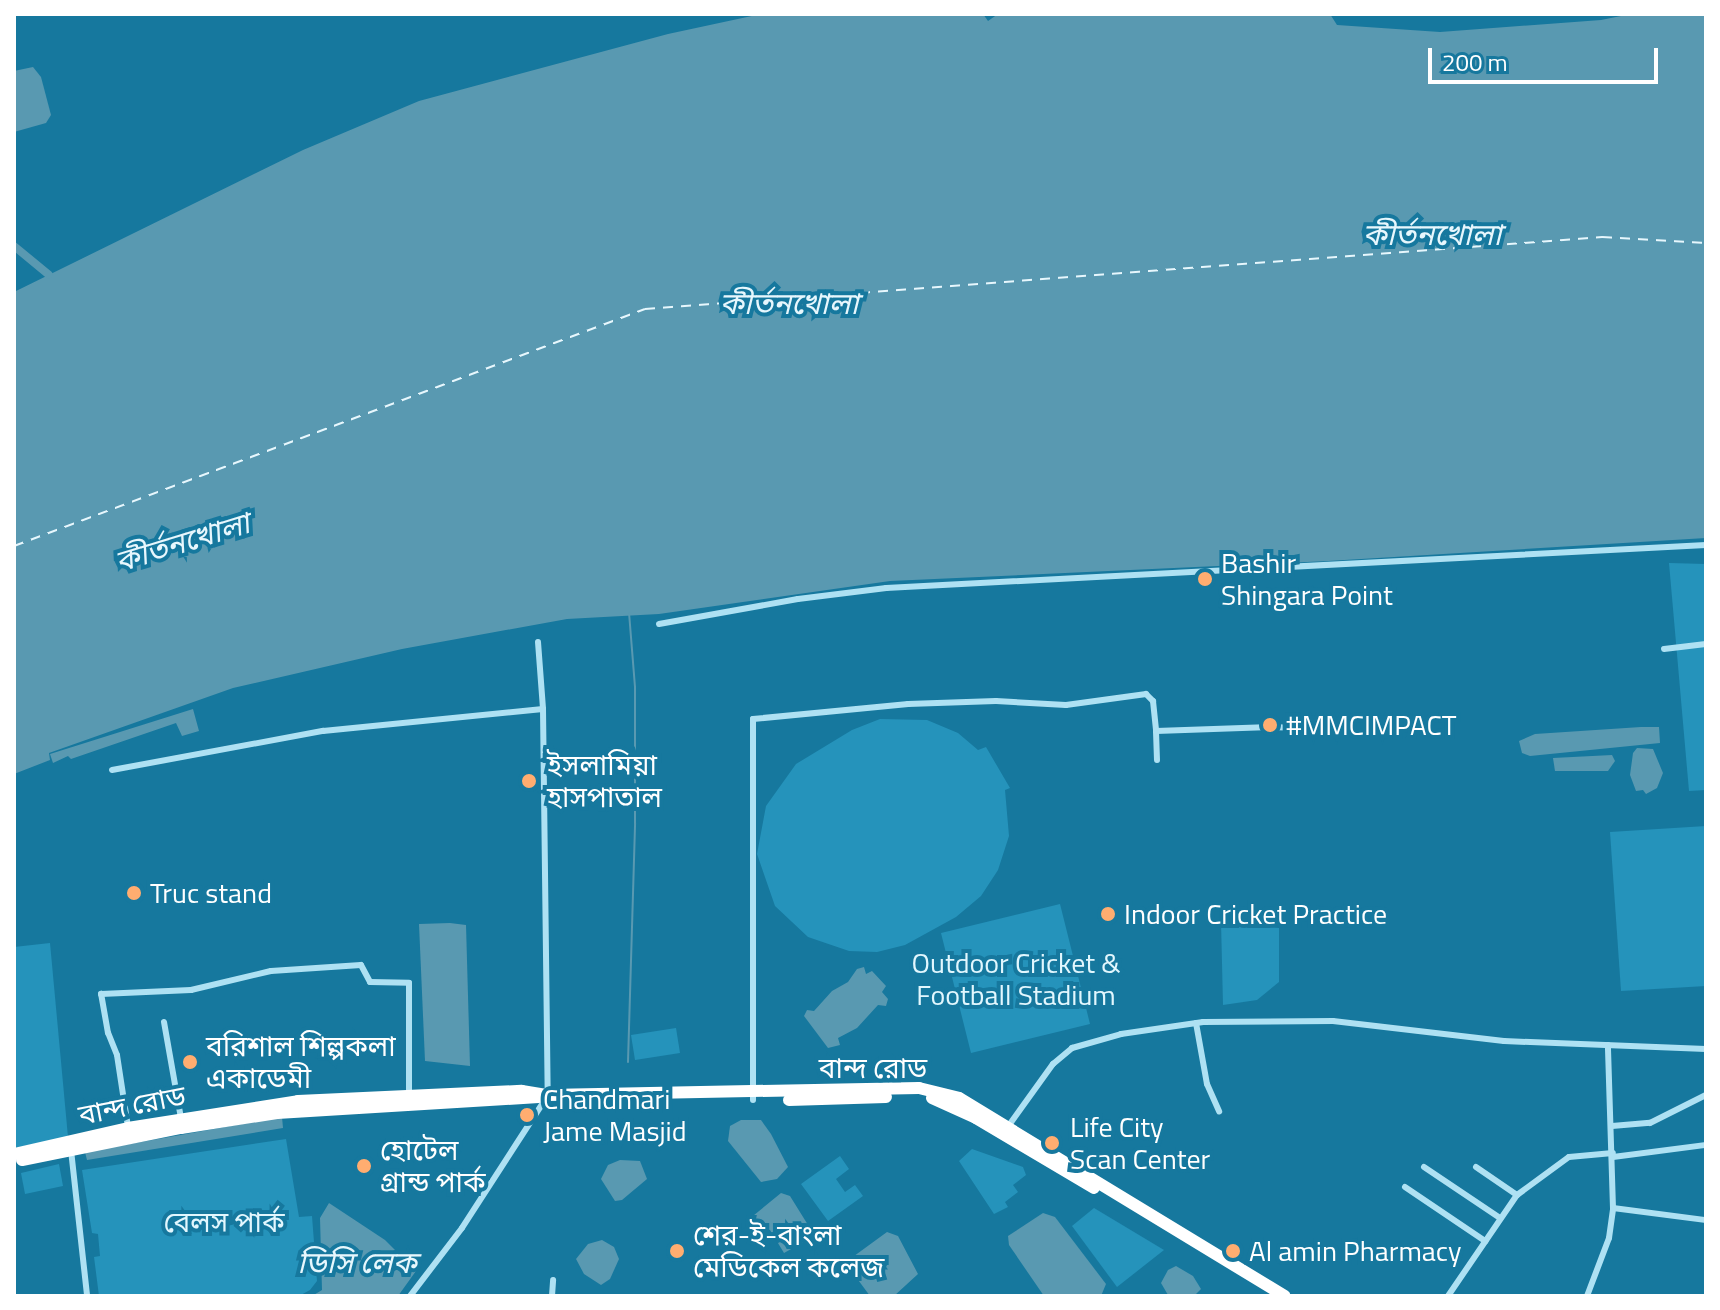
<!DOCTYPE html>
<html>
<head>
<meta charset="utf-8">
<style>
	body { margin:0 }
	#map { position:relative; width:1720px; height:1310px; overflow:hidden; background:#16789e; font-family:"Titillium Web","Noto Sans Bengali",sans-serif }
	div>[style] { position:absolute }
	.green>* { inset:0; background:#2593bb }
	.water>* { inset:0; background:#5999b1 }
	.stream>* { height:2px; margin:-1px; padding:0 1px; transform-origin:1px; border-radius:1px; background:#5999b1 }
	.canal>* { height:8px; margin:-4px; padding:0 4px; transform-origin:4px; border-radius:4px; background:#5999b1 }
	.ferry>* { height:2px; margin-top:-1px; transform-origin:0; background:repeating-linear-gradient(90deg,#e7f7fd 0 10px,transparent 0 18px) }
	.street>* { height:6px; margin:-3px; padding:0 3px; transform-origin:3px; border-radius:3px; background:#aee1f3 }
	.highway>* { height:12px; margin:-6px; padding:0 6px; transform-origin:6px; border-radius:6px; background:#fff }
	.dots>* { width:22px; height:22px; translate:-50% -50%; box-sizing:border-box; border:4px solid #16789e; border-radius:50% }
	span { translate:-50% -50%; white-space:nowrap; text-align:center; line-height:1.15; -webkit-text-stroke:8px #16789e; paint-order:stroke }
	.poi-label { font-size:28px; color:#fff }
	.left { translate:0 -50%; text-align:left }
	.park-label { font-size:28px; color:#e2f7fe }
	.street-label { font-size:28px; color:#fff }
	.water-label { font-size:30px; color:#e7f7fd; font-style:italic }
	.frame { position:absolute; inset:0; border:16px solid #fff; pointer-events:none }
	.scale { position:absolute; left:1428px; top:48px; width:230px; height:36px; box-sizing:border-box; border:4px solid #fff; border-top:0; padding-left:10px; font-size:24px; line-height:28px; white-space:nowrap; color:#fff; -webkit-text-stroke:6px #16789e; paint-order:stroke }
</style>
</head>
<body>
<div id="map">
	<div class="green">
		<i style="clip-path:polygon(1669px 563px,1706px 564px,1706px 790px,1689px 791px)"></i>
		<i style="clip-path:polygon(880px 719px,927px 720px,958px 733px,978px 750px,986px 747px,1010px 788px,1005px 790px,1009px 836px,998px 870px,981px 896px,956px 917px,905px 945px,877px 952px,849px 951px,808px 937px,775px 906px,757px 854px,766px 806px,796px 764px,852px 730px)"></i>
		<i style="clip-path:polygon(1706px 826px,1706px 986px,1621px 991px,1610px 832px)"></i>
		<i style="clip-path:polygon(1060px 904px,1090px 1024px,971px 1053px,941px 933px)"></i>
		<i style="clip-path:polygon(1221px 921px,1279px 928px,1279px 982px,1257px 1000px,1223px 1005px)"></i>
		<i style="clip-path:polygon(50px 943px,68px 1137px,14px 1148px,14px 947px)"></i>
		<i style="clip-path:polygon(676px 1028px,680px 1053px,635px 1060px,631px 1035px)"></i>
		<i style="clip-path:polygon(286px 1139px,299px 1217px,312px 1216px,317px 1281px,310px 1290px,299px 1296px,99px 1296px,94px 1257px,100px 1256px,98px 1234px,92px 1233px,82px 1170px)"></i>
		<i style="clip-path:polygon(972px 1149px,1023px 1167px,1026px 1175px,1013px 1185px,1018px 1192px,1005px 1202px,1008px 1207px,994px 1214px,959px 1161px)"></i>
		<i style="clip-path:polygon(840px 1156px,849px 1169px,836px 1179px,845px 1192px,855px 1185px,863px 1196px,828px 1221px,801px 1184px)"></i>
		<i style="clip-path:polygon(59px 1164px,63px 1186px,25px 1194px,21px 1173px)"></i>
		<i style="clip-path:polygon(1094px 1208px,1164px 1250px,1117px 1287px,1072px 1226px)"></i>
	</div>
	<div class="water">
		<i style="clip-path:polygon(761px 14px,983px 14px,988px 21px,998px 14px,1330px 14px,1337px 25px,1440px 32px,1601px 20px,1631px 14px,1706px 14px,1706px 538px,1328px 561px,890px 581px,659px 614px,567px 619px,402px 649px,233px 688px,49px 753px,50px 760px,14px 774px,14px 292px,303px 150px,419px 101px,668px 34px)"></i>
		<i style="clip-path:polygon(33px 67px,41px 77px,51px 115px,46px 123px,14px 132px,14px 71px)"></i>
		<i style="clip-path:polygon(193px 709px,199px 731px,182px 736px,176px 723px,71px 759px,68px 756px,53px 763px,50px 754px)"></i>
		<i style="clip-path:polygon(1641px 727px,1659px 727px,1660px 743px,1530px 756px,1522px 753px,1519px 741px,1535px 734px)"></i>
		<i style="clip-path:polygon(1637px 748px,1653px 749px,1663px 773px,1657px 788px,1646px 794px,1643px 790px,1636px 791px,1630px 775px,1633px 753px)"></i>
		<i style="clip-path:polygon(1612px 755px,1615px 761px,1608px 771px,1555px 771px,1553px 758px)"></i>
		<i style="clip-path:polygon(450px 923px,466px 925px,470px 1066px,425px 1061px,419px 924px)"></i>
		<i style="clip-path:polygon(864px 967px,866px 974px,872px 971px,886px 986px,882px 992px,888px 999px,886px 1006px,878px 1005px,857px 1028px,838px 1038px,840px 1045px,828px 1048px,804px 1016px,807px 1010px,814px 1011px,832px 991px,848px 982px,857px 969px)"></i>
		<i style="clip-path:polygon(282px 1117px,283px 1128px,87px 1160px,85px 1152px)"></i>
		<i style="clip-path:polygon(741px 1120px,761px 1120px,771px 1134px,788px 1167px,777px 1179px,761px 1182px,728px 1141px,730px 1126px)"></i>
		<i style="clip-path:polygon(620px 1160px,640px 1161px,647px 1179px,622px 1200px,615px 1201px,601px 1179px,608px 1165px)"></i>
		<i style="clip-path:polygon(781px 1193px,790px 1196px,813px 1233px,809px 1239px,784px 1253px,770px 1230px,748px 1225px,748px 1220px)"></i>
		<i style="clip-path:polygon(329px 1203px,385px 1240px,416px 1271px,398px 1296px,312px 1296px,322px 1290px,320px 1218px)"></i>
		<i style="clip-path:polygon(1043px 1213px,1055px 1217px,1106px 1284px,1101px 1296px,1044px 1296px,1009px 1245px,1008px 1236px)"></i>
		<i style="clip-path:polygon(887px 1232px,898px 1236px,918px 1274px,894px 1296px,870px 1296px,850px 1269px,839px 1267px)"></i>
		<i style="clip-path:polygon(602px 1240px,614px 1247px,619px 1259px,610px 1279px,601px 1285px,584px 1274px,576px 1259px,588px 1244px)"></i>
		<i style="clip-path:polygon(1176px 1266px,1193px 1276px,1201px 1289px,1194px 1296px,1168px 1295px,1161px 1283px,1168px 1270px)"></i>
	</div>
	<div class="stream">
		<i style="left:628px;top:1062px;width:239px;rotate:-88.3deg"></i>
		<i style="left:635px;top:823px;width:136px;rotate:-90deg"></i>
		<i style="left:635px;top:687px;width:75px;rotate:-94.6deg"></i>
	</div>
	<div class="canal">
		<i style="left:14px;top:246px;width:45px;rotate:39.6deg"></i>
	</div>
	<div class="ferry">
		<i style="left:14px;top:546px;width:674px;rotate:-20.59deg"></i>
		<i style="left:645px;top:309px;width:960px;rotate:-4.3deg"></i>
		<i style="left:1602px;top:237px;width:104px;rotate:3.3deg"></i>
	</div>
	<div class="street">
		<i style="left:659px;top:624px;width:141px;rotate:-10.2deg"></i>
		<i style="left:798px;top:599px;width:89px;rotate:-7.1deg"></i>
		<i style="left:886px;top:588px;width:821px;rotate:-3deg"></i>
		<i style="left:538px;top:642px;width:67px;rotate:85.7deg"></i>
		<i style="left:1664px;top:649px;width:42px;rotate:-6.8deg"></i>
		<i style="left:1157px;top:760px;width:29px;rotate:-92deg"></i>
		<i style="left:1156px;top:731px;width:115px;rotate:-2deg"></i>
		<i style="left:1271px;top:727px;width:55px;rotate:2.1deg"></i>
		<i style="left:112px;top:770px;width:215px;rotate:-10.5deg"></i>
		<i style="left:323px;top:731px;width:221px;rotate:-5.7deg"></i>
		<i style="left:543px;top:709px;width:386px;rotate:89.3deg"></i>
		<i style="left:548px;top:1095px;width:158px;rotate:122.9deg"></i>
		<i style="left:462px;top:1228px;width:86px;rotate:127.4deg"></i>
		<i style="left:164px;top:1022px;width:97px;rotate:80deg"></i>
		<i style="left:1196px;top:1023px;width:62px;rotate:79.8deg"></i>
		<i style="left:1207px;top:1084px;width:30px;rotate:66deg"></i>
		<i style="left:753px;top:1100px;width:381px;rotate:-90deg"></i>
		<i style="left:753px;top:719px;width:156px;rotate:-5.5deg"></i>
		<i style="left:908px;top:704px;width:88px;rotate:-2deg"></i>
		<i style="left:996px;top:701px;width:70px;rotate:3.3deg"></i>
		<i style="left:1066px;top:705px;width:81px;rotate:-7.8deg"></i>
		<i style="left:1146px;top:694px;width:10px;rotate:45deg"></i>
		<i style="left:1153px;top:701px;width:30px;rotate:84deg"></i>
		<i style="left:1612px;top:1126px;width:38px;rotate:-5deg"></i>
		<i style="left:1650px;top:1123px;width:63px;rotate:-26.6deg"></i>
		<i style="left:128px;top:1127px;width:73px;rotate:-98.7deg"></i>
		<i style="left:117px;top:1055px;width:24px;rotate:-112deg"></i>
		<i style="left:108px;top:1033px;width:40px;rotate:-100deg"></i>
		<i style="left:101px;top:994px;width:90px;rotate:-2.5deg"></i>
		<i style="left:191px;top:990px;width:82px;rotate:-13.4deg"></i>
		<i style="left:271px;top:971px;width:90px;rotate:-3.8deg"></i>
		<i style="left:361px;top:965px;width:19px;rotate:62deg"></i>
		<i style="left:370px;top:982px;width:39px;rotate:1deg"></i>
		<i style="left:409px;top:983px;width:113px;rotate:90deg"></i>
		<i style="left:1007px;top:1128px;width:79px;rotate:-54.3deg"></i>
		<i style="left:1053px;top:1064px;width:25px;rotate:-40deg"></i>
		<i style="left:1072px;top:1048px;width:51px;rotate:-15.9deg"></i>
		<i style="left:1121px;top:1034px;width:83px;rotate:-8.3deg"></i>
		<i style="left:1203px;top:1022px;width:130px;rotate:-0.4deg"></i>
		<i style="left:1333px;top:1021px;width:172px;rotate:6.7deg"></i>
		<i style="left:1504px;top:1041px;width:202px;rotate:2.3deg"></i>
		<i style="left:71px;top:1150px;width:147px;rotate:83.7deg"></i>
		<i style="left:1613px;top:1157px;width:94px;rotate:-7.4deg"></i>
		<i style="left:1424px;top:1167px;width:92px;rotate:33.9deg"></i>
		<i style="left:1476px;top:1167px;width:50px;rotate:34.3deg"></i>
		<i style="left:1405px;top:1187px;width:97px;rotate:34deg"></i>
		<i style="left:1613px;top:1208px;width:94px;rotate:7.4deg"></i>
		<i style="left:552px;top:1296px;width:16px;rotate:-86deg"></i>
		<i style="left:1448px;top:1296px;width:122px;rotate:-55.7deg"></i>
		<i style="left:1517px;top:1195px;width:64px;rotate:-36.2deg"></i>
		<i style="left:1569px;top:1157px;width:44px;rotate:-5.2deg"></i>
		<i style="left:1587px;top:1296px;width:62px;rotate:-69.2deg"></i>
		<i style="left:1609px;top:1238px;width:30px;rotate:-82deg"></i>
		<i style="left:1613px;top:1208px;width:163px;rotate:-91.8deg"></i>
	</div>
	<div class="highway">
		<i style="left:932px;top:1098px;width:48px;rotate:24.4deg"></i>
		<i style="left:976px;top:1118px;width:137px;rotate:30.7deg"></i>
		<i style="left:789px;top:1100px;width:97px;rotate:-1.8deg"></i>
		<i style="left:14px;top:1154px;width:117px;rotate:-12.8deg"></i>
		<i style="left:128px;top:1128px;width:172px;rotate:-9deg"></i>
		<i style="left:298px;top:1101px;width:224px;rotate:-2.6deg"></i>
		<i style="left:522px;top:1091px;width:26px;rotate:9deg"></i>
		<i style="left:548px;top:1095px;width:371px;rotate:-1.1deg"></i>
		<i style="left:919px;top:1088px;width:41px;rotate:14deg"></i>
		<i style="left:959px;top:1098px;width:381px;rotate:31.3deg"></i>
		<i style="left:22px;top:1160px;width:162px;rotate:-11.4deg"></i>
		<i style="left:181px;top:1128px;width:97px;rotate:-8.9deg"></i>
		<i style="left:277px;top:1113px;width:262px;rotate:-3.5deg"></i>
	</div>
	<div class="dots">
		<i style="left:1205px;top:579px;background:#ffad70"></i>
		<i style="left:1270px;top:725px;background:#ffad70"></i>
		<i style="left:529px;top:781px;background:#ffad70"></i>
		<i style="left:134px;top:893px;background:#ffad70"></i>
		<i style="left:1108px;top:914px;background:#ffad70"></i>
		<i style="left:190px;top:1062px;background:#ffad70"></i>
		<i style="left:527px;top:1115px;background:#ffad70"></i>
		<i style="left:1052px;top:1143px;background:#ffad70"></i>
		<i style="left:364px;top:1166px;background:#ffad70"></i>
		<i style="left:677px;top:1251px;background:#ffad70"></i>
		<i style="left:1233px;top:1251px;background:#ffad70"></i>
	</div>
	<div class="poi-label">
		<span class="left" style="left:1221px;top:579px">Bashir<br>Shingara Point</span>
		<span class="left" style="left:1286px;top:725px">#MMCIMPACT</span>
		<span class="left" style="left:547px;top:781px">ইসলামিয়া<br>হাসপাতাল</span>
		<span class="left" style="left:150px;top:893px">Truc stand</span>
		<span class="left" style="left:1124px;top:914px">Indoor Cricket Practice</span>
		<span class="left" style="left:206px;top:1062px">বরিশাল শিল্পকলা<br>একাডেমী</span>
		<span class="left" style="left:543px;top:1115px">Chandmari<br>Jame Masjid</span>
		<span class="left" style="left:1070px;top:1143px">Life City<br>Scan Center</span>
		<span class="left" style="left:380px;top:1166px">হোটেল<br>গ্রান্ড পার্ক</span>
		<span class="left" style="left:693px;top:1251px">শের-ই-বাংলা<br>মেডিকেল কলেজ</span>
		<span class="left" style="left:1249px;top:1251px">Al amin Pharmacy</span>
	</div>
	<div class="park-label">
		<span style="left:1016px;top:979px">Outdoor Cricket &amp;<br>Football Stadium</span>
		<span style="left:224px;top:1222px">বেলস পার্ক</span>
	</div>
	<div class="street-label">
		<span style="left:873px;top:1068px">বান্দ রোড</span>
		<span style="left:132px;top:1105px;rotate:-11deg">বান্দ রোড</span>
	</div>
	<div class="water-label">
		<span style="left:1432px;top:234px">কীর্তনখোলা</span>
		<span style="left:789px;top:303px">কীর্তনখোলা</span>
		<span style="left:182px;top:542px;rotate:-17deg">কীর্তনখোলা</span>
		<span style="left:357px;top:1262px">ডিসি লেক</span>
	</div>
	<div class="frame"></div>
	<div class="scale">200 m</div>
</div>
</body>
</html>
